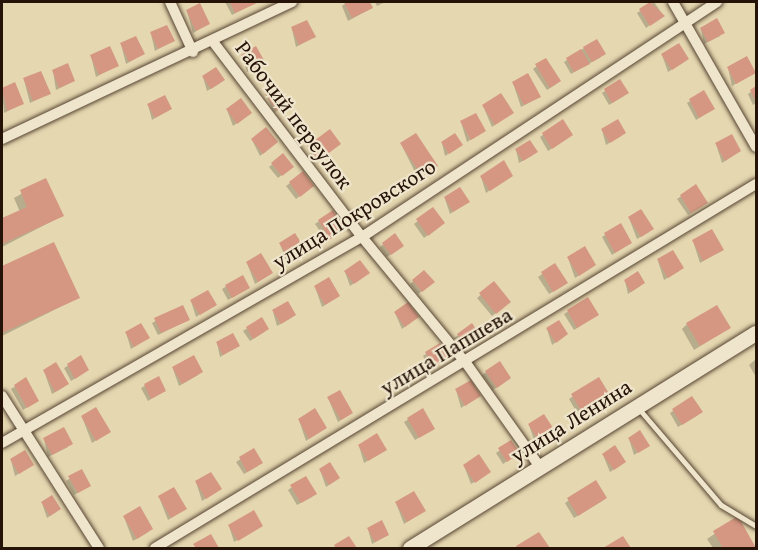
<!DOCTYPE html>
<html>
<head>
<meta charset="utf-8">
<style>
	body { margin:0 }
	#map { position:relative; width:758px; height:550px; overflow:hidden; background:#e5d7b0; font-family:"Gentium Book Plus",serif }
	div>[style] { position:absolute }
	.shadow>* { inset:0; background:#0003 }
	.building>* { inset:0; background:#d59782 }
	.roads { filter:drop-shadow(0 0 2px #564432) drop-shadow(0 0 2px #564432) }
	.lane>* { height:5px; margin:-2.5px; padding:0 2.5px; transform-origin:2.5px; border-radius:2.5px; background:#eee5cc }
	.street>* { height:10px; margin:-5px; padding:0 5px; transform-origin:5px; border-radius:5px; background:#eee5cc }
	.secondary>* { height:15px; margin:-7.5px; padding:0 7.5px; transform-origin:7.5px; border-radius:7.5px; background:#eee5cc }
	span { translate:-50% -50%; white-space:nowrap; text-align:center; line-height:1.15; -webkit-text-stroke:4.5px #eee5cc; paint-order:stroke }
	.street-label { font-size:22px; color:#261308 }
	.frame { position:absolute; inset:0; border:3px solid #261308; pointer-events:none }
</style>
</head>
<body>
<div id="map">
	<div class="shadow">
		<i style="clip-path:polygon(225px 2px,257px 2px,232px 15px)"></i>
		<i style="clip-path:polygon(347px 2px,369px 2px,372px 8px,348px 21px,342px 6px)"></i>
		<i style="clip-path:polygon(375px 2px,385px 2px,377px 6px)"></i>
		<i style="clip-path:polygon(654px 2px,663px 15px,646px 28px,637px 13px)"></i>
		<i style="clip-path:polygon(187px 11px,208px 24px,193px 33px)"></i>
		<i style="clip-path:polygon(292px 29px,314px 37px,296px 47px)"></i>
		<i style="clip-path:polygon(701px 29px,720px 36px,704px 44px)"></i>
		<i style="clip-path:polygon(151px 34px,173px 40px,155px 51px)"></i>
		<i style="clip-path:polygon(121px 44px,143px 54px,126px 64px)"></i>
		<i style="clip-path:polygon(584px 48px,601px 57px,571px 74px,564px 62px)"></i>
		<i style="clip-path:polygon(662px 55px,684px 62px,668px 72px)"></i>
		<i style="clip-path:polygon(91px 56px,117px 65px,96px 77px)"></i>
		<i style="clip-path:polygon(242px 56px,260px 65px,247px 72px)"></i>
		<i style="clip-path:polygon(545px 60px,556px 84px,547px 90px,533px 69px)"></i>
		<i style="clip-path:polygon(728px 68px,754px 73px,732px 86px)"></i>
		<i style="clip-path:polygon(53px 71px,74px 81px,56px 90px)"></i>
		<i style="clip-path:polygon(203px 77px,220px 83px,207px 91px)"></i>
		<i style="clip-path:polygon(24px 80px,49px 94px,30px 103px)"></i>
		<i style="clip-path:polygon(620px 81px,624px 96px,609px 105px,602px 93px)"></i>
		<i style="clip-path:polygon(513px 83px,536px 99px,521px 107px)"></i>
		<i style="clip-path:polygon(14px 84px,22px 104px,4px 113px,2px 90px)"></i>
		<i style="clip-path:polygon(756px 88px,756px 103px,753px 105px,748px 94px)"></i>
		<i style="clip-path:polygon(704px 92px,710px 111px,696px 120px,687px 103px)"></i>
		<i style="clip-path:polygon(266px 95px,285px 105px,274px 113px)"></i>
		<i style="clip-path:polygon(148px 105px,170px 109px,152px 120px)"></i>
		<i style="clip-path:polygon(483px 106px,512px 113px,492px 127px)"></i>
		<i style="clip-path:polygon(227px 110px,247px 116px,233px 126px)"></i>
		<i style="clip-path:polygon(562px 121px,568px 138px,548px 151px,540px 137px)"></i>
		<i style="clip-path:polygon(461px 122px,484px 131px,467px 142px)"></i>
		<i style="clip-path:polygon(602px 130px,621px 136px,606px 145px)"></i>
		<i style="clip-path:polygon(252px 140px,273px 145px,260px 156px)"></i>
		<i style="clip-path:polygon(442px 143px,458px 148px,445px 156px)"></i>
		<i style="clip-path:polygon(401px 144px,433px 169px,418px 178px)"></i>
		<i style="clip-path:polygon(716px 144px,740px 151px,722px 163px)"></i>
		<i style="clip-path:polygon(308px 147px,336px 147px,314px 163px)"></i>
		<i style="clip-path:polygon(516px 150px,533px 155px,519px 163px)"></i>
		<i style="clip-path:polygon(283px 155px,289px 169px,278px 178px,269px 167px)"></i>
		<i style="clip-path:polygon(303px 174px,309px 189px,296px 199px,286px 186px)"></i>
		<i style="clip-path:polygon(481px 177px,508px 178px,486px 193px)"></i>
		<i style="clip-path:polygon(46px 180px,62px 216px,2px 247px,2px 220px,20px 212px,14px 198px)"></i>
		<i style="clip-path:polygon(696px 186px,703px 206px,688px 215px,677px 199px)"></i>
		<i style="clip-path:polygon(445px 199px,465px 204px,450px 214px)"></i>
		<i style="clip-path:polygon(433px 209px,440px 226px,424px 238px,414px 224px)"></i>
		<i style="clip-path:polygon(332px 212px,340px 233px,327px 241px,315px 224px)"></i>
		<i style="clip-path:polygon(629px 218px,649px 232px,637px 239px)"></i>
		<i style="clip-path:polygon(620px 226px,630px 243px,612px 255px,602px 237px)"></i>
		<i style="clip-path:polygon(395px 235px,399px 249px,387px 257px,380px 247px)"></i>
		<i style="clip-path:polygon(693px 241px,722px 250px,700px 263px)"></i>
		<i style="clip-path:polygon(54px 244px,78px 298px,2px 336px,2px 268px)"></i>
		<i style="clip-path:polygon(280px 244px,302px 255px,288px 265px)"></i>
		<i style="clip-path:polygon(568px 258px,591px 268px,575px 278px)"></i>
		<i style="clip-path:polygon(658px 261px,679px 271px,664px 280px)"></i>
		<i style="clip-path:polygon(247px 263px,272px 273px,255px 284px)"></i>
		<i style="clip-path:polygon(555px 265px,563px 286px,549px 294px,538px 277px)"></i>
		<i style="clip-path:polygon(345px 272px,365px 276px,350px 286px)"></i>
		<i style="clip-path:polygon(424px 272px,430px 285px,418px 294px,410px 284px)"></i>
		<i style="clip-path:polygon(242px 277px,248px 288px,228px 300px,222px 289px)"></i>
		<i style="clip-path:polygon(625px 281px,640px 286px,628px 294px)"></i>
		<i style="clip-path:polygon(494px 284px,506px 305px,492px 316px,477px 298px)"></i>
		<i style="clip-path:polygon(315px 287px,339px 296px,322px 307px)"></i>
		<i style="clip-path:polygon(588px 299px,597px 315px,574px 330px,564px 314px)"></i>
		<i style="clip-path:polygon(191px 301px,215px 305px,196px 317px)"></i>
		<i style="clip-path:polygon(182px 307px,188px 320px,158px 335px,152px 323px)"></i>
		<i style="clip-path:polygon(273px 312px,291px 318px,277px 326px)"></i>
		<i style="clip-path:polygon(395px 313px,414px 320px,402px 329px)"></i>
		<i style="clip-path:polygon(261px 319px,264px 332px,250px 341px,243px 331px)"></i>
		<i style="clip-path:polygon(687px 324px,729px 328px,694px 350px,682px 329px)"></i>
		<i style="clip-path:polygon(472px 325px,475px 338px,461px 348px,454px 338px)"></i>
		<i style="clip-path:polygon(547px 329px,563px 337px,552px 345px)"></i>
		<i style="clip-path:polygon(126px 333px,148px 338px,131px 349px)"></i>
		<i style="clip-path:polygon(217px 343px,238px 346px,220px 357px)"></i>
		<i style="clip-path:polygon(439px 345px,444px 361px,430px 369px,423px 356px)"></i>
		<i style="clip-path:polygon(81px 358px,88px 370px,71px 381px,64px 368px)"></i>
		<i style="clip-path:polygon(756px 359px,756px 377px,749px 365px)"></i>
		<i style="clip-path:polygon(499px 363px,506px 381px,493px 390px,482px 375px)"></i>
		<i style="clip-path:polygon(173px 369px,198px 375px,179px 386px)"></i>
		<i style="clip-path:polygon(44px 371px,64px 387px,52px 394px)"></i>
		<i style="clip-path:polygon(158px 378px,164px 391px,148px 401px,141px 388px)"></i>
		<i style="clip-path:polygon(598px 379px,606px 400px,579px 416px,569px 399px)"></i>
		<i style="clip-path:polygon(25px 380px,34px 403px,23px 410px,11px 389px)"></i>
		<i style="clip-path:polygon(456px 390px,479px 396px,461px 408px)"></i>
		<i style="clip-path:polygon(328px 398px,352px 413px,338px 422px)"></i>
		<i style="clip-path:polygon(692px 398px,698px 415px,678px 427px,670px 413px)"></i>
		<i style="clip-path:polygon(423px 410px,430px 431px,415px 440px,404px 422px)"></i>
		<i style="clip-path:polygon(82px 417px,109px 432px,92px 443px)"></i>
		<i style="clip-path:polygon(299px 420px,325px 428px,306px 441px)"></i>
		<i style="clip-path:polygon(529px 425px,550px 434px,535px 443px)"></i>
		<i style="clip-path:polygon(44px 439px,68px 447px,48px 457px)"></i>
		<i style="clip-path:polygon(629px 439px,645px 448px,634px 455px)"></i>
		<i style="clip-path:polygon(511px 442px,515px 456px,503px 464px,496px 453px)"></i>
		<i style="clip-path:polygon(359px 446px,382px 452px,364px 463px)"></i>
		<i style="clip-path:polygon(254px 450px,258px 466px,244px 474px,236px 462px)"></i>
		<i style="clip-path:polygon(603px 455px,621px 465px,610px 472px)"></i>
		<i style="clip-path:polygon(11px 460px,32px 465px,15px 476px)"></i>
		<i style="clip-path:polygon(464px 466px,486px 475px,471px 484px)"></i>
		<i style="clip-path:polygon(320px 470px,335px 481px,326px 487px)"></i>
		<i style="clip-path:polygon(81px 471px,86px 488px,74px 495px,66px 481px)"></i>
		<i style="clip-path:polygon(305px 478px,312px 497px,297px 505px,288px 490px)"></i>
		<i style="clip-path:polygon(196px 482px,220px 489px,202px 501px)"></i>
		<i style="clip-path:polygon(595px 482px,602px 501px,574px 518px,565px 503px)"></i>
		<i style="clip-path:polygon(159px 497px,185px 509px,168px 520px)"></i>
		<i style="clip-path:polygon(42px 503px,56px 512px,47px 518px)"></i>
		<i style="clip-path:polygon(396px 503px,424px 511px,404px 524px)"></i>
		<i style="clip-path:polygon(124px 517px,148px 532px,133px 541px)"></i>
		<i style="clip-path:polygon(738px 518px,755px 548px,713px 548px,707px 539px)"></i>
		<i style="clip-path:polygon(229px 526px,258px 528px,234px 542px)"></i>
		<i style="clip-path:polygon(368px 529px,388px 535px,372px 544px)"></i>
	</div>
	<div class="building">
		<i style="clip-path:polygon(230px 2px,259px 2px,235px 13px)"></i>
		<i style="clip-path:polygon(344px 2px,370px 2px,373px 8px,352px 18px)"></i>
		<i style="clip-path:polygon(650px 2px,665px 16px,650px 26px,639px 9px)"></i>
		<i style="clip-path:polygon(200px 3px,210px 24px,196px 31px,186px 10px)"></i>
		<i style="clip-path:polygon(717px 18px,725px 33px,708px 42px,700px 28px)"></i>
		<i style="clip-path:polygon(307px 20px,316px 37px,299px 45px,291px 27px)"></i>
		<i style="clip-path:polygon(167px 25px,175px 41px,158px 49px,150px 32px)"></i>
		<i style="clip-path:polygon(136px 36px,145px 54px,129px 62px,120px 43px)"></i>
		<i style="clip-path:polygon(597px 39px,606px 54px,592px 62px,583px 47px)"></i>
		<i style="clip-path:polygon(679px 43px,689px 59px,672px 70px,661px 54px)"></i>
		<i style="clip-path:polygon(110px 46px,119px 66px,99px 75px,90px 55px)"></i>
		<i style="clip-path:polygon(256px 46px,265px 62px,251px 70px,241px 55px)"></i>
		<i style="clip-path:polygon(581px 49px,590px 64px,574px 72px,566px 58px)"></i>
		<i style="clip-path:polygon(747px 56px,756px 73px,736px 84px,727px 67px)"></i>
		<i style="clip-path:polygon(546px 58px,561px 81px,550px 88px,535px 64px)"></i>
		<i style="clip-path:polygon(68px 63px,75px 81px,59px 88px,52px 70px)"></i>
		<i style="clip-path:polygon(216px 67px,225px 80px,211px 89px,202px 76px)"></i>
		<i style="clip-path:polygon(41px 71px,51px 94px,33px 101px,23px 78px)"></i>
		<i style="clip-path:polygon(528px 73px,541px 97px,524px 105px,512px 82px)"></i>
		<i style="clip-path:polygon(620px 79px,629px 93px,612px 103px,604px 89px)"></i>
		<i style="clip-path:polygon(15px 82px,24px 104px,7px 111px,2px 88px)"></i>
		<i style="clip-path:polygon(277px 85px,290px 102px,277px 111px,265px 94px)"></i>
		<i style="clip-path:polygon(756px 86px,756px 102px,750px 90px)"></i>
		<i style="clip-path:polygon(704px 90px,715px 109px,699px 118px,689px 99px)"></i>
		<i style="clip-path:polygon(501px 93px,514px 113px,495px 125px,482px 105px)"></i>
		<i style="clip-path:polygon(165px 95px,172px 109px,155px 118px,147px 104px)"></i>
		<i style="clip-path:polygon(241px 98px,252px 113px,237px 124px,226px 109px)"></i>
		<i style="clip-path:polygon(476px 113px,486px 131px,471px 140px,460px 121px)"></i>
		<i style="clip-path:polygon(563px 119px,573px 135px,552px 149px,542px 133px)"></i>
		<i style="clip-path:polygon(618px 119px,626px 133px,610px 143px,601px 129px)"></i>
		<i style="clip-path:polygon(266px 127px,278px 142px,263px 154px,251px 139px)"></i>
		<i style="clip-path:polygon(330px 129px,341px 144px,318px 161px,307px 146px)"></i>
		<i style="clip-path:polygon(416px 133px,438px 166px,422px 176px,400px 143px)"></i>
		<i style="clip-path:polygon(455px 133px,463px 145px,449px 154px,441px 142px)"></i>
		<i style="clip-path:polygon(732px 134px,741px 151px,725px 161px,715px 143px)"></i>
		<i style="clip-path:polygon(530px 140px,538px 152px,523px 161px,515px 149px)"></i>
		<i style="clip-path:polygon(283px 153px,294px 167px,282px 176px,271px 163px)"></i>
		<i style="clip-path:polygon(504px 160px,513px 176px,490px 191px,480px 176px)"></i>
		<i style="clip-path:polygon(303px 171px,314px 186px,300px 197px,289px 182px)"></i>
		<i style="clip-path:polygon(46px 178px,64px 216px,2px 244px,2px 218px,27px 207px,20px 190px)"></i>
		<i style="clip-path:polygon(696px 184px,708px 203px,691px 213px,680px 195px)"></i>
		<i style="clip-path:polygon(460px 187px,470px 202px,453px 212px,444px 197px)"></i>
		<i style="clip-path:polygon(433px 207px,445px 223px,428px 236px,416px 219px)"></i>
		<i style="clip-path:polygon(641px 209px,654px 229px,641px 237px,628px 217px)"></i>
		<i style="clip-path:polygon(333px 210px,345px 230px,330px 239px,318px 220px)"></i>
		<i style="clip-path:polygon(621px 223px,632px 243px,615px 253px,604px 233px)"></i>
		<i style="clip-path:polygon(712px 229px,724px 250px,703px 261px,692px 240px)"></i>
		<i style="clip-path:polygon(295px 233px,307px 252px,292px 263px,279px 243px)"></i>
		<i style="clip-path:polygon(395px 233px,404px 246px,391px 255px,382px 243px)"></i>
		<i style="clip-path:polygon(54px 242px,80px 298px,2px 333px,2px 266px)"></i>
		<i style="clip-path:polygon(585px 246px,596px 265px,579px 276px,567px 257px)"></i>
		<i style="clip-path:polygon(673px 250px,684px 268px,668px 278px,657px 259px)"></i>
		<i style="clip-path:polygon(261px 253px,273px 273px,258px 282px,246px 262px)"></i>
		<i style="clip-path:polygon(360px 260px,370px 273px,354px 284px,344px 271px)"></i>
		<i style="clip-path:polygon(555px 263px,568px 283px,553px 292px,541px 272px)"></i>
		<i style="clip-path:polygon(424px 270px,435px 282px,422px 292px,412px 280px)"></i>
		<i style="clip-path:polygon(638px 271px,645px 283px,631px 292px,624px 280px)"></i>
		<i style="clip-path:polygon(243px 275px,250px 288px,232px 298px,225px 285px)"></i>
		<i style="clip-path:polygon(329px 277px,340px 296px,325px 305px,314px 286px)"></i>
		<i style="clip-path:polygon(494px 281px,511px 302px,496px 314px,479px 293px)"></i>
		<i style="clip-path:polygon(208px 290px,217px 305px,200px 315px,190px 300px)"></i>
		<i style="clip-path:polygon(588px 297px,599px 315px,577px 328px,567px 310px)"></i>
		<i style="clip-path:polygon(288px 301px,296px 315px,281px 324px,272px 310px)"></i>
		<i style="clip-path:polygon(408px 302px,419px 317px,405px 327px,394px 312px)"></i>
		<i style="clip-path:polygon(183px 305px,190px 320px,161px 333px,154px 318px)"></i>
		<i style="clip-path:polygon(717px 305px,731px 328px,700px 346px,686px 323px)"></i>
		<i style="clip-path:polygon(262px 317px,269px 329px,253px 339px,246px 327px)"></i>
		<i style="clip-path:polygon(559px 320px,568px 334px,556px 343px,546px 328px)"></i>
		<i style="clip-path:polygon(141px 323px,150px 338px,134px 347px,125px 332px)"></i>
		<i style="clip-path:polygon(472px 323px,480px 335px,465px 346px,457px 334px)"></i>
		<i style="clip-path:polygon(233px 333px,240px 346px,223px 355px,216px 342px)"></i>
		<i style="clip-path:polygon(440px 343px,449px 358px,434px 367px,425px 352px)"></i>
		<i style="clip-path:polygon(81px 355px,89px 370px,75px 379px,67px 364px)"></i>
		<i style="clip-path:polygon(194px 355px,203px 372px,182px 384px,172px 367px)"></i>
		<i style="clip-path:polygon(500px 361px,511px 378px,497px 388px,485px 371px)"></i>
		<i style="clip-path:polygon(56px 362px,69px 384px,55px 392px,43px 370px)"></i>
		<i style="clip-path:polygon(159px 376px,166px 391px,151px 399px,144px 384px)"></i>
		<i style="clip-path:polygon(26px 377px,39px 401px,27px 408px,14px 385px)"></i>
		<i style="clip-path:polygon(599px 377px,611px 397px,583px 414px,571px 394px)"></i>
		<i style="clip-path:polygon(471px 380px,481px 396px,465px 406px,455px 389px)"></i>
		<i style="clip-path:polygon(340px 390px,353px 413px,341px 420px,327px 397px)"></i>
		<i style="clip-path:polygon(692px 396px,703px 412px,682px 425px,672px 409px)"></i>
		<i style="clip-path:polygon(96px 407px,111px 432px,96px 441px,81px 416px)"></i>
		<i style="clip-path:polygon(315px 408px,327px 428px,309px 439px,298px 419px)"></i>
		<i style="clip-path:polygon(423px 408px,435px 429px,419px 438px,407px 418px)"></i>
		<i style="clip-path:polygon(544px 414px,555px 431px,539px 441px,528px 424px)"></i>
		<i style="clip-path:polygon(64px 427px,73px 444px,52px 455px,43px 438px)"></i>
		<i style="clip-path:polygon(640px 430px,650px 446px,638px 453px,628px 438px)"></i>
		<i style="clip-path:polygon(377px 433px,387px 450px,368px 461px,358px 445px)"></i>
		<i style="clip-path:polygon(511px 440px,520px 453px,507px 462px,498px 448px)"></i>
		<i style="clip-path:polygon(615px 445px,626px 462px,614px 470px,602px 454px)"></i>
		<i style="clip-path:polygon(254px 448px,263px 463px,247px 472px,239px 457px)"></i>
		<i style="clip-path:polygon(25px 450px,34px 465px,19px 474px,10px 459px)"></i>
		<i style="clip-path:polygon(479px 454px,491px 472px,475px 483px,463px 465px)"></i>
		<i style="clip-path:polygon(330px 462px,340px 478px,329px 485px,319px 469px)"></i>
		<i style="clip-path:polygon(82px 469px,91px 486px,78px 493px,68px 476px)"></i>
		<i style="clip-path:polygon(211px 472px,222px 489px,206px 499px,195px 481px)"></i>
		<i style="clip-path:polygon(306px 476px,317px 494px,301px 503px,290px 485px)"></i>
		<i style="clip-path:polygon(596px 480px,607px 498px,578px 516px,567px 498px)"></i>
		<i style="clip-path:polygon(174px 487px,187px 509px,171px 518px,158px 496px)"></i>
		<i style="clip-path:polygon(414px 491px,426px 511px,407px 522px,395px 502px)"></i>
		<i style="clip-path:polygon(52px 495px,61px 509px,50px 516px,41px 502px)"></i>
		<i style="clip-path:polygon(140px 506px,153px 529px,137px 539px,123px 516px)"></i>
		<i style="clip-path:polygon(254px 510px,263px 526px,238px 541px,228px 525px)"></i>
		<i style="clip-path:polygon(738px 516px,756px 548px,723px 548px,713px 531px)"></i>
		<i style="clip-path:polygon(382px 520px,389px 535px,375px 542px,367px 528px)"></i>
		<i style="clip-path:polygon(539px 532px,550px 548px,517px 548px,516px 546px)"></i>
		<i style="clip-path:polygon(211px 534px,219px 548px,196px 548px,193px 544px)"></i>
		<i style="clip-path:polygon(349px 536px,357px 548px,336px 548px,334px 545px)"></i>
		<i style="clip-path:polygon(623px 536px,631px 548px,603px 548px)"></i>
	</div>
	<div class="roads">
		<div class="lane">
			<i style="left:639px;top:409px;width:126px;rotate:49.5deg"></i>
			<i style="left:721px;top:505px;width:41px;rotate:31deg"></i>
		</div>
		<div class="street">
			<i style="left:170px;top:2px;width:55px;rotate:65.3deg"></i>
			<i style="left:673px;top:2px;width:167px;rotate:60.2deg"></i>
			<i style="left:214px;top:43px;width:244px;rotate:52.7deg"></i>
			<i style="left:362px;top:237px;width:163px;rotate:50.5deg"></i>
			<i style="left:466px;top:363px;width:128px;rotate:54.6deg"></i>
			<i style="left:2px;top:139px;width:321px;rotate:-25.3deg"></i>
			<i style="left:2px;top:396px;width:180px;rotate:57.5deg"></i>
			<i style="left:2px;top:443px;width:415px;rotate:-29.8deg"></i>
			<i style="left:362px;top:237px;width:426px;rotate:-33.5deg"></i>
			<i style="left:155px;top:548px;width:703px;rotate:-31.2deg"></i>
		</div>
		<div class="secondary">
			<i style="left:410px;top:548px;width:407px;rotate:-31.9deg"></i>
		</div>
	</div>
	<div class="street-label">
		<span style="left:294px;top:115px;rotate:53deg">Рабочий переулок</span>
		<span style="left:354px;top:214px;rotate:-32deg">улица Покровского</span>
		<span style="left:446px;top:351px;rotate:-31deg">улица Папшева</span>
		<span style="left:571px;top:421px;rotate:-32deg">улица Ленина</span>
	</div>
	<div class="frame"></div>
</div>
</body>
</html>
